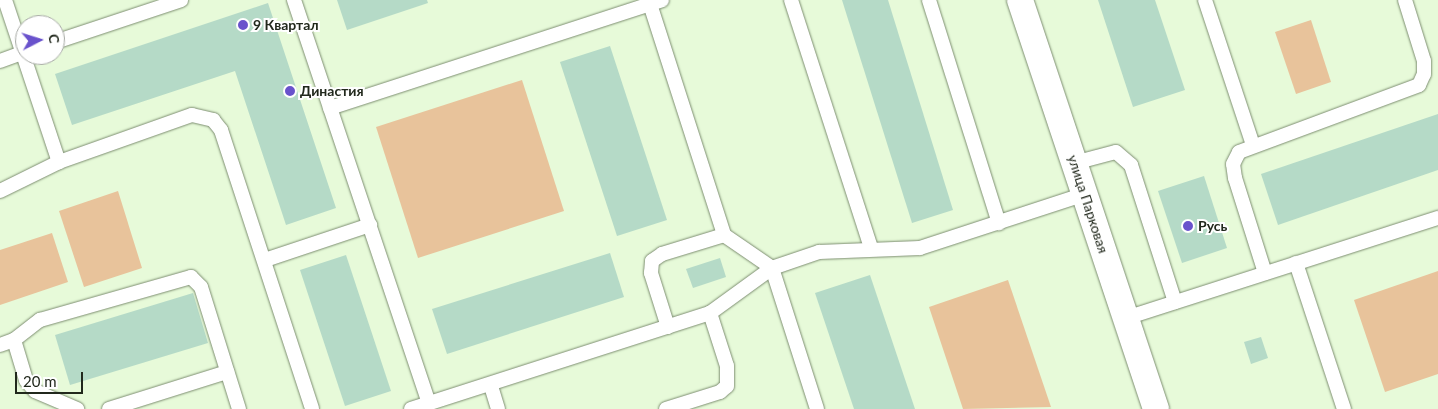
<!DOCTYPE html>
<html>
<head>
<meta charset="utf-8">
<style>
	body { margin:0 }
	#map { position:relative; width:1438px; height:409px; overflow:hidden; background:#e7fad9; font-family:Lato,sans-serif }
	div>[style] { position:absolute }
	.green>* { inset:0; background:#e8c39b }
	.building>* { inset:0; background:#b5dac7 }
	.roads { filter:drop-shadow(0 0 1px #7d8e71) drop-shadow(0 0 1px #7d8e71) }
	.service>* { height:14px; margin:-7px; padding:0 7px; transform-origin:7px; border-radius:7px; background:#fff }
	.minor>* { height:26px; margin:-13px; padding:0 13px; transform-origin:13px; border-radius:13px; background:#fff }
	.dots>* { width:14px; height:14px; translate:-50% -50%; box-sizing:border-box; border:2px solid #fff; border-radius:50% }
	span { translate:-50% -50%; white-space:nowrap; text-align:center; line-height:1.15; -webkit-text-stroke:4px #fff; paint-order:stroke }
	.poi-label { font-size:14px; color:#21281c; font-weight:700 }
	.left { translate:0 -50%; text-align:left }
	.street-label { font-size:14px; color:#21281c }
	.north { position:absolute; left:15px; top:15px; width:50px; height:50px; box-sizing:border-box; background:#fff; border:1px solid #a6a9a4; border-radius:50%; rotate:85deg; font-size:14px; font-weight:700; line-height:20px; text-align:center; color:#21281c }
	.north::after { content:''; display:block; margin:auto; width:18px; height:22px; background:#6952cc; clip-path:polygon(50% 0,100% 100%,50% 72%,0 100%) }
	.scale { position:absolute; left:15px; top:372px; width:68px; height:22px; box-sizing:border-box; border:2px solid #21281c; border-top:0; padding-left:6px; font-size:15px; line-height:18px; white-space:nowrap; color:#21281c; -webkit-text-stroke:4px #fff; paint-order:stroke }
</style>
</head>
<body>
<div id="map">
	<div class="green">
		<i style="clip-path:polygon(1311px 20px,1331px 82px,1296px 94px,1275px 32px)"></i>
		<i style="clip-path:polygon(522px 80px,564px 211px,418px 258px,376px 127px)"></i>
		<i style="clip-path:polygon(118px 191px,142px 268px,84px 287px,59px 211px)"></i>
		<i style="clip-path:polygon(52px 233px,68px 282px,0 305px,0 250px)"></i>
		<i style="clip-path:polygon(1438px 271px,1438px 374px,1385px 392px,1354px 300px)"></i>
		<i style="clip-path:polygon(1008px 280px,1051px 407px,963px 409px,929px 307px)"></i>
	</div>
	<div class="building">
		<i style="clip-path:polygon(337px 0,427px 0,428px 3px,347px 30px)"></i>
		<i style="clip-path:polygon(842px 0,888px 0,953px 210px,912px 223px)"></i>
		<i style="clip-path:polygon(1098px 0,1155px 0,1185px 90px,1133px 107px)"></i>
		<i style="clip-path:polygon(268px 3px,336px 208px,286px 225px,235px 71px,72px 125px,55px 74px)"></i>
		<i style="clip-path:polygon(610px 46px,667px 220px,617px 236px,560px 62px)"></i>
		<i style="clip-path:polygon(1438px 114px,1438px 170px,1278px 225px,1261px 174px)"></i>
		<i style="clip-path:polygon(1204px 176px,1227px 248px,1182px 263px,1158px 191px)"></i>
		<i style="clip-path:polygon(610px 253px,624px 297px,447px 354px,432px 309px)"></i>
		<i style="clip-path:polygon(346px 255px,391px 391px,345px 406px,300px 270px)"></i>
		<i style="clip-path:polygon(720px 258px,726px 277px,693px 288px,686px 269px)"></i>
		<i style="clip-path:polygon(870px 275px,915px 409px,854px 409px,815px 293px)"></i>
		<i style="clip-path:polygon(193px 293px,208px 343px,70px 385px,55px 335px)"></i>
		<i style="clip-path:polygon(1261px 337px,1268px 358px,1251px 364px,1244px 342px)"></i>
	</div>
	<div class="roads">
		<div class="service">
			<i style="left:5px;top:0;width:171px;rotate:71.6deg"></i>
			<i style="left:59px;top:162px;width:141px;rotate:-19.5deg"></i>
			<i style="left:192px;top:115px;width:22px;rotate:13deg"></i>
			<i style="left:213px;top:120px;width:13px;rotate:51deg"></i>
			<i style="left:221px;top:130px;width:293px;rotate:71.9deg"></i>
			<i style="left:294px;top:0;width:425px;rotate:71.5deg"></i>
			<i style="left:791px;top:0;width:261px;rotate:72.1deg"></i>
			<i style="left:929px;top:0;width:234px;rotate:72.6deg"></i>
			<i style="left:1205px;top:0;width:153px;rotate:71.7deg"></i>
			<i style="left:650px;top:4px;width:243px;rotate:72.2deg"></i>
			<i style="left:724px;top:235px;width:58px;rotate:34.5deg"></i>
			<i style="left:772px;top:268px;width:148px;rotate:72.3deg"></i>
			<i style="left:55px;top:42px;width:133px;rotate:-18.4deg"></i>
			<i style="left:0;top:61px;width:27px;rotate:-20deg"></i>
			<i style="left:330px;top:108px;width:349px;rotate:-18deg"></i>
			<i style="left:1074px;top:163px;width:43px;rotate:-14.7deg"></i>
			<i style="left:1116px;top:152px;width:20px;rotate:41deg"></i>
			<i style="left:1131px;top:165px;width:144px;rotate:72.2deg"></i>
			<i style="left:0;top:191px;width:66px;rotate:-26.2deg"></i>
			<i style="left:265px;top:260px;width:111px;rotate:-18.4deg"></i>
			<i style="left:1296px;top:263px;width:154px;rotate:71.8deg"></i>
			<i style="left:1265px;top:273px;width:100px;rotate:-107.5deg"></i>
			<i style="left:1235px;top:178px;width:14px;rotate:-98deg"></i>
			<i style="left:1233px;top:164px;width:13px;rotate:-63deg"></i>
			<i style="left:1239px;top:152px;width:192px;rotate:-20.4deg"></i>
			<i style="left:1419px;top:85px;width:12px;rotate:-66deg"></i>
			<i style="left:1424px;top:74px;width:13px;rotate:-90deg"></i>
			<i style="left:1424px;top:61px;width:64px;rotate:-107.3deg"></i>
			<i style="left:1126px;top:318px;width:328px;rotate:-17.8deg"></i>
			<i style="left:668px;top:327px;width:57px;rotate:-107.5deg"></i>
			<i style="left:651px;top:273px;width:12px;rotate:-85deg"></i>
			<i style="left:652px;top:261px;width:12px;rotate:-35deg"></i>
			<i style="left:662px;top:254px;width:65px;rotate:-17deg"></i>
			<i style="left:14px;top:340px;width:42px;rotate:73.3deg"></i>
			<i style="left:26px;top:380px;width:14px;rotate:51deg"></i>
			<i style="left:35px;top:391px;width:46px;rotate:23.2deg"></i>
			<i style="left:0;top:345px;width:15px;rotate:-20deg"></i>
			<i style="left:14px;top:340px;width:33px;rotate:-38deg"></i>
			<i style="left:40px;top:320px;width:157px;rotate:-15.9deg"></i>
			<i style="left:191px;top:277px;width:14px;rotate:45deg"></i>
			<i style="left:201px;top:287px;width:128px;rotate:72.7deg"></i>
			<i style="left:491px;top:386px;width:24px;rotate:73deg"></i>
			<i style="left:109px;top:409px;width:124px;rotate:-17.4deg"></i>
			<i style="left:411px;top:409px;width:314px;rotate:-17.8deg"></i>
			<i style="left:710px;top:313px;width:77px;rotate:-36deg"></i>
			<i style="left:772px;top:268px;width:50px;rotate:-18.8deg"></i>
			<i style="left:819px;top:252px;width:101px;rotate:-2.3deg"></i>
			<i style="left:920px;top:248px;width:174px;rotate:-18.1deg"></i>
			<i style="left:666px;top:409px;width:57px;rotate:-17.5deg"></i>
			<i style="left:720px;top:392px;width:9px;rotate:-41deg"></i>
			<i style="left:727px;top:386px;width:20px;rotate:-90deg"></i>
			<i style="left:727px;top:366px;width:56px;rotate:-107.8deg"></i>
		</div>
		<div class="minor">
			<i style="left:1020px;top:0;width:431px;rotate:71.6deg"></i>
		</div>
	</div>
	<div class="dots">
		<i style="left:243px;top:25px;background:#6952cc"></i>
		<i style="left:290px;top:91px;background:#6952cc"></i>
		<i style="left:1188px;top:226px;background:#6952cc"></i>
	</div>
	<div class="poi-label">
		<span class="left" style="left:253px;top:25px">9 Квартал</span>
		<span class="left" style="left:300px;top:91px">Династия</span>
		<span class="left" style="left:1198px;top:226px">Русь</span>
	</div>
	<div class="street-label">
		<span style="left:1088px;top:204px;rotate:72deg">улица Парковая</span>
	</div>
	<div class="north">С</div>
	<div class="scale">20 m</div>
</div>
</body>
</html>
